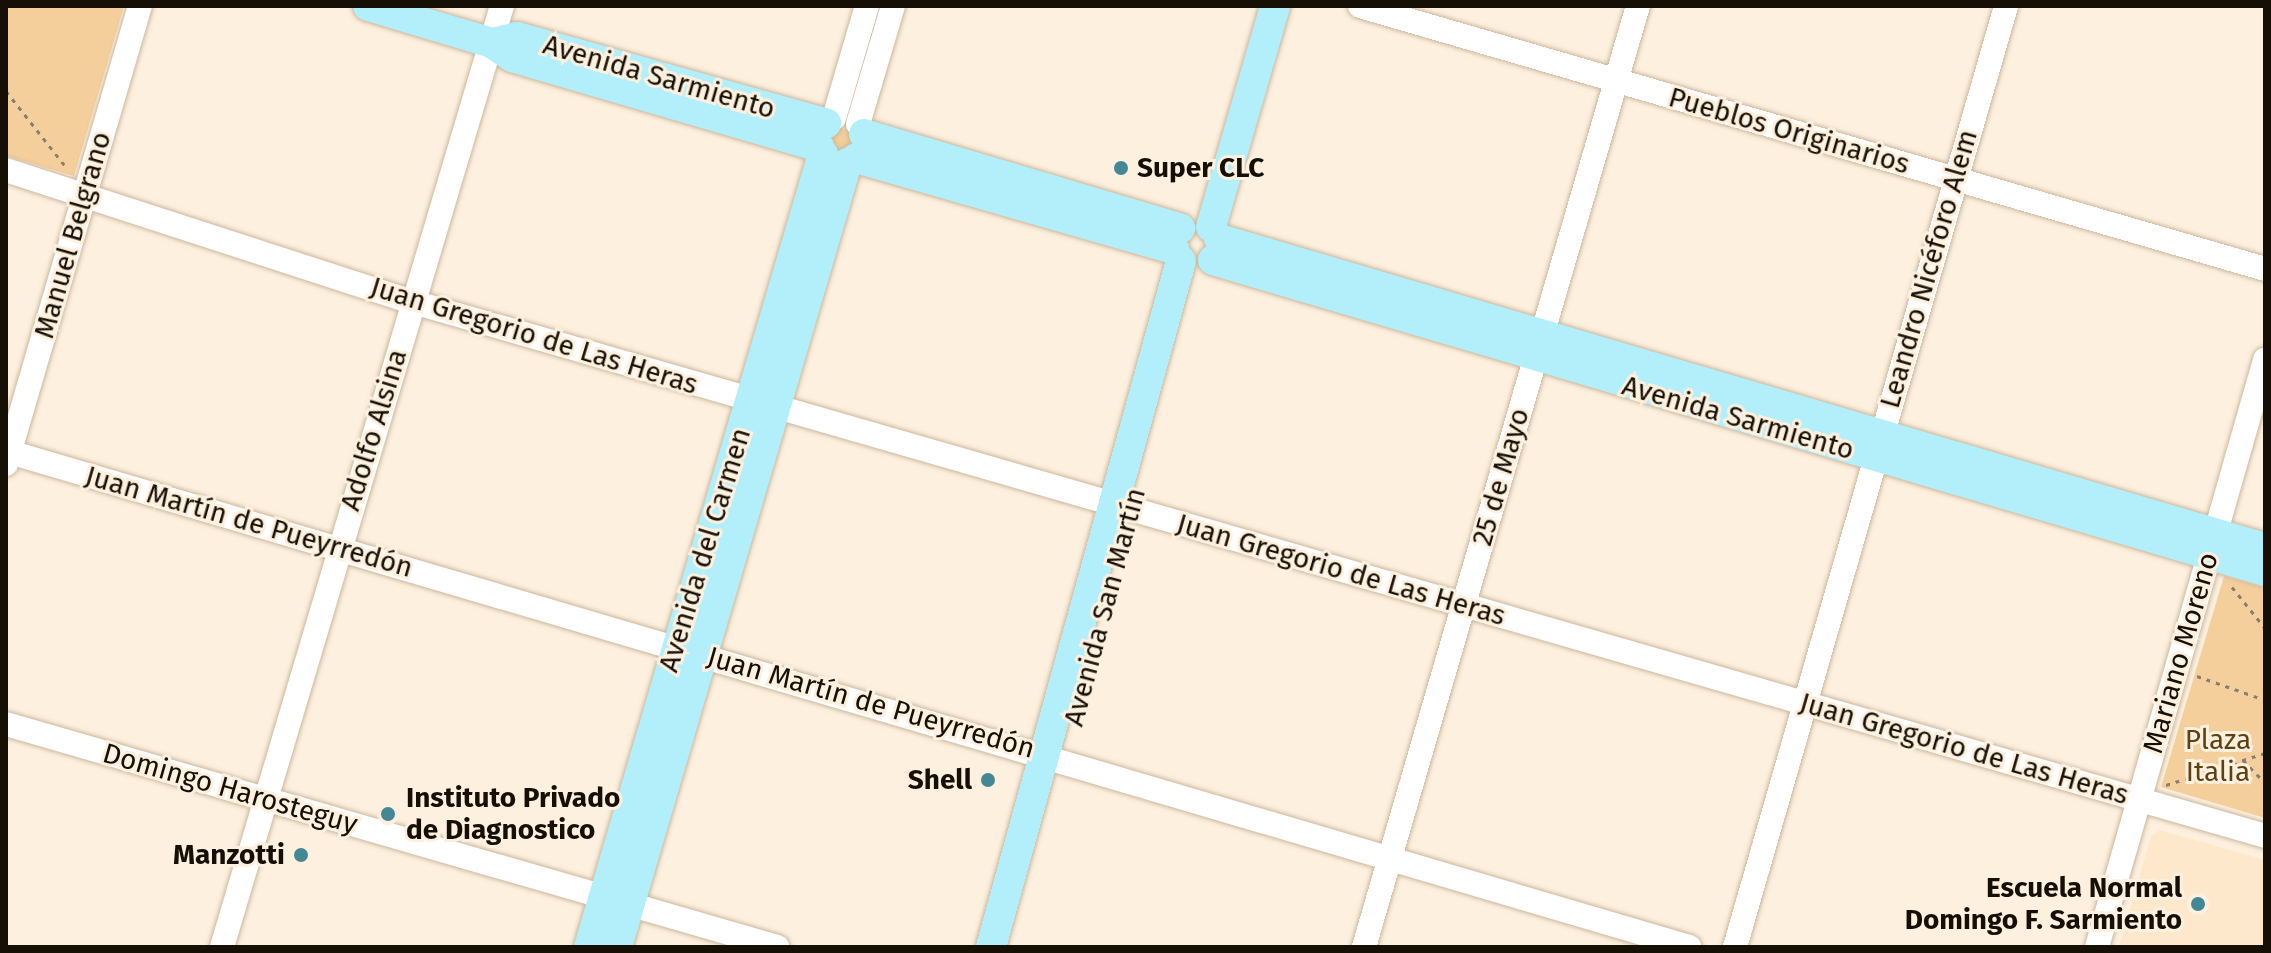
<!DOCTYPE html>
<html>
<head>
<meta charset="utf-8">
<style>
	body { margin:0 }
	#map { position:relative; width:2271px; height:953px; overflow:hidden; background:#fdf0df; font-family:"Fira Sans",sans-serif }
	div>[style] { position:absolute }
	.built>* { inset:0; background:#fde8cc }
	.green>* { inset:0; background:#f5cf9b }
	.round { border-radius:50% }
	.path>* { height:3px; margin-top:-1.5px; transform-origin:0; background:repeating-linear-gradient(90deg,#887e71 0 4px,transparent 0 10px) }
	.roads { filter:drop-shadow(0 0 2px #ccb79c) drop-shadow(0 0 2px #ccb79c) }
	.minor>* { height:24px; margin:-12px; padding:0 12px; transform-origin:12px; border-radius:12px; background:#fff }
	.major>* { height:30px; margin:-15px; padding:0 15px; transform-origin:15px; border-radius:15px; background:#b2effa }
	.dots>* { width:22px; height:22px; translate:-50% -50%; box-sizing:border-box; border:4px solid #fdf0df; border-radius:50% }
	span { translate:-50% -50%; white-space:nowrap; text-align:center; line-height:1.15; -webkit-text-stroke:6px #fdf0df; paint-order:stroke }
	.street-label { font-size:28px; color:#160f05 }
	.poi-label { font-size:28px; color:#160f05; font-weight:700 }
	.left { translate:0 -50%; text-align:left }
	.right { translate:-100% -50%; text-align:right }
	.park-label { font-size:28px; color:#5d4112 }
	.frame { position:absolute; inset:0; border:8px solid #160f05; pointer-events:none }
</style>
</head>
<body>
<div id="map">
	<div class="built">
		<i style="clip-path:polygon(2160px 830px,2265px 860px,2265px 947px,2119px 947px,2151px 836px)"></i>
	</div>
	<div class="green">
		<i style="clip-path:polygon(6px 6px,124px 6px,74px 176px,6px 156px)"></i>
		<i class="round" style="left:831px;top:129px;width:22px;height:22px"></i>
		<i style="clip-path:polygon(2224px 576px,2265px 588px,2265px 818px,2161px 787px)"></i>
	</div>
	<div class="path">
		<i style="left:6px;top:91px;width:97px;rotate:51.7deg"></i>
		<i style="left:2232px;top:587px;width:53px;rotate:51.2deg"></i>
		<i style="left:2197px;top:676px;width:72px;rotate:19.4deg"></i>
		<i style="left:2243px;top:760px;width:32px;rotate:46deg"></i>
		<i style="left:2166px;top:785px;width:104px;rotate:-17.9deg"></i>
	</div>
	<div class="roads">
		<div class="minor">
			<i style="left:1360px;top:6px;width:942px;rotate:16.2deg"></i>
			<i style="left:834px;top:118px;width:117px;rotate:-73.6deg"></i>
			<i style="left:858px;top:124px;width:123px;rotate:-73.5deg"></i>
			<i style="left:6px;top:170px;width:428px;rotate:18deg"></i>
			<i style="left:413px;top:302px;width:1927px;rotate:16.08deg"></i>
			<i style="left:6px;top:451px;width:1755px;rotate:16.42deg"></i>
			<i style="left:6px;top:464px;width:477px;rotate:-73.7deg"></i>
			<i style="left:6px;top:724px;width:803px;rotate:16.13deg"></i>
			<i style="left:222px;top:947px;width:982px;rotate:-73.43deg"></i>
			<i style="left:1364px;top:947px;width:980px;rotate:-73.77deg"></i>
			<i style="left:1735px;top:947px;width:979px;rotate:-73.93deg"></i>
			<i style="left:2097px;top:947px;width:611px;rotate:-74.03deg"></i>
		</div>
		<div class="major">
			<i style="left:368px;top:6px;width:129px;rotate:16.6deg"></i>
			<i style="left:492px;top:43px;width:24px;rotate:35deg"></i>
			<i style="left:512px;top:57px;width:320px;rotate:16.3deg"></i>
			<i style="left:492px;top:43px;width:26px;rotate:-13deg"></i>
			<i style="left:517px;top:37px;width:321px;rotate:15.6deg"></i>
			<i style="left:864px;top:134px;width:330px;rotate:16.6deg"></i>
			<i style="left:856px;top:158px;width:331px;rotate:16deg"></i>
			<i style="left:1211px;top:227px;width:230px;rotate:-73.8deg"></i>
			<i style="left:1219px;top:239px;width:1091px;rotate:16.46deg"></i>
			<i style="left:1213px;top:260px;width:1097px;rotate:16.47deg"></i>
			<i style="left:589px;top:947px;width:827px;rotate:-73.56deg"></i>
			<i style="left:617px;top:947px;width:817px;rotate:-73.65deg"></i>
			<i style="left:991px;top:947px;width:712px;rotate:-74.52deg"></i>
		</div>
	</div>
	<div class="dots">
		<i style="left:1121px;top:168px;background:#438894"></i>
		<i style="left:988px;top:780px;background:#438894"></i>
		<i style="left:388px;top:814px;background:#438894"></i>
		<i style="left:301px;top:855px;background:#438894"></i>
		<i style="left:2198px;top:904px;background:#438894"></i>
	</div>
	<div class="street-label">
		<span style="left:659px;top:77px;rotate:16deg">Avenida Sarmiento</span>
		<span style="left:1789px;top:131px;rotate:16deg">Pueblos Originarios</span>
		<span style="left:73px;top:235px;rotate:-74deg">Manuel Belgrano</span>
		<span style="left:1929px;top:269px;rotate:-74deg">Leandro Nicéforo Alem</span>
		<span style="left:534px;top:336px;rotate:17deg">Juan Gregorio de Las Heras</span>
		<span style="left:1738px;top:418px;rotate:16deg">Avenida Sarmiento</span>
		<span style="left:374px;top:430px;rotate:-73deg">Adolfo Alsina</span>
		<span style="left:1501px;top:477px;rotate:-74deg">25 de Mayo</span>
		<span style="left:249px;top:522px;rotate:16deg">Juan Martín de Pueyrredón</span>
		<span style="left:705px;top:550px;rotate:-73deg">Avenida del Carmen</span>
		<span style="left:1341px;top:570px;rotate:16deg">Juan Gregorio de Las Heras</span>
		<span style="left:1105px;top:607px;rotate:-75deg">Avenida San Martín</span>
		<span style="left:2181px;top:653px;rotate:-74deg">Mariano Moreno</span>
		<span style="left:871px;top:703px;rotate:16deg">Juan Martín de Pueyrredón</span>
		<span style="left:1964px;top:749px;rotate:16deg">Juan Gregorio de Las Heras</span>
		<span style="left:230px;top:789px;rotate:16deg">Domingo Harosteguy</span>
	</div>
	<div class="poi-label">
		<span class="left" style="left:1137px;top:168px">Super CLC</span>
		<span class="right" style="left:972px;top:780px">Shell</span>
		<span class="left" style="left:406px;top:814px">Instituto Privado<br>de Diagnostico</span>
		<span class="right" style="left:285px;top:855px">Manzotti</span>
		<span class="right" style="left:2182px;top:904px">Escuela Normal<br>Domingo F. Sarmiento</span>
	</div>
	<div class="park-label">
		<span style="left:2218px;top:756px">Plaza<br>Italia</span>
	</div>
	<div class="frame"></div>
</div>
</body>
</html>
